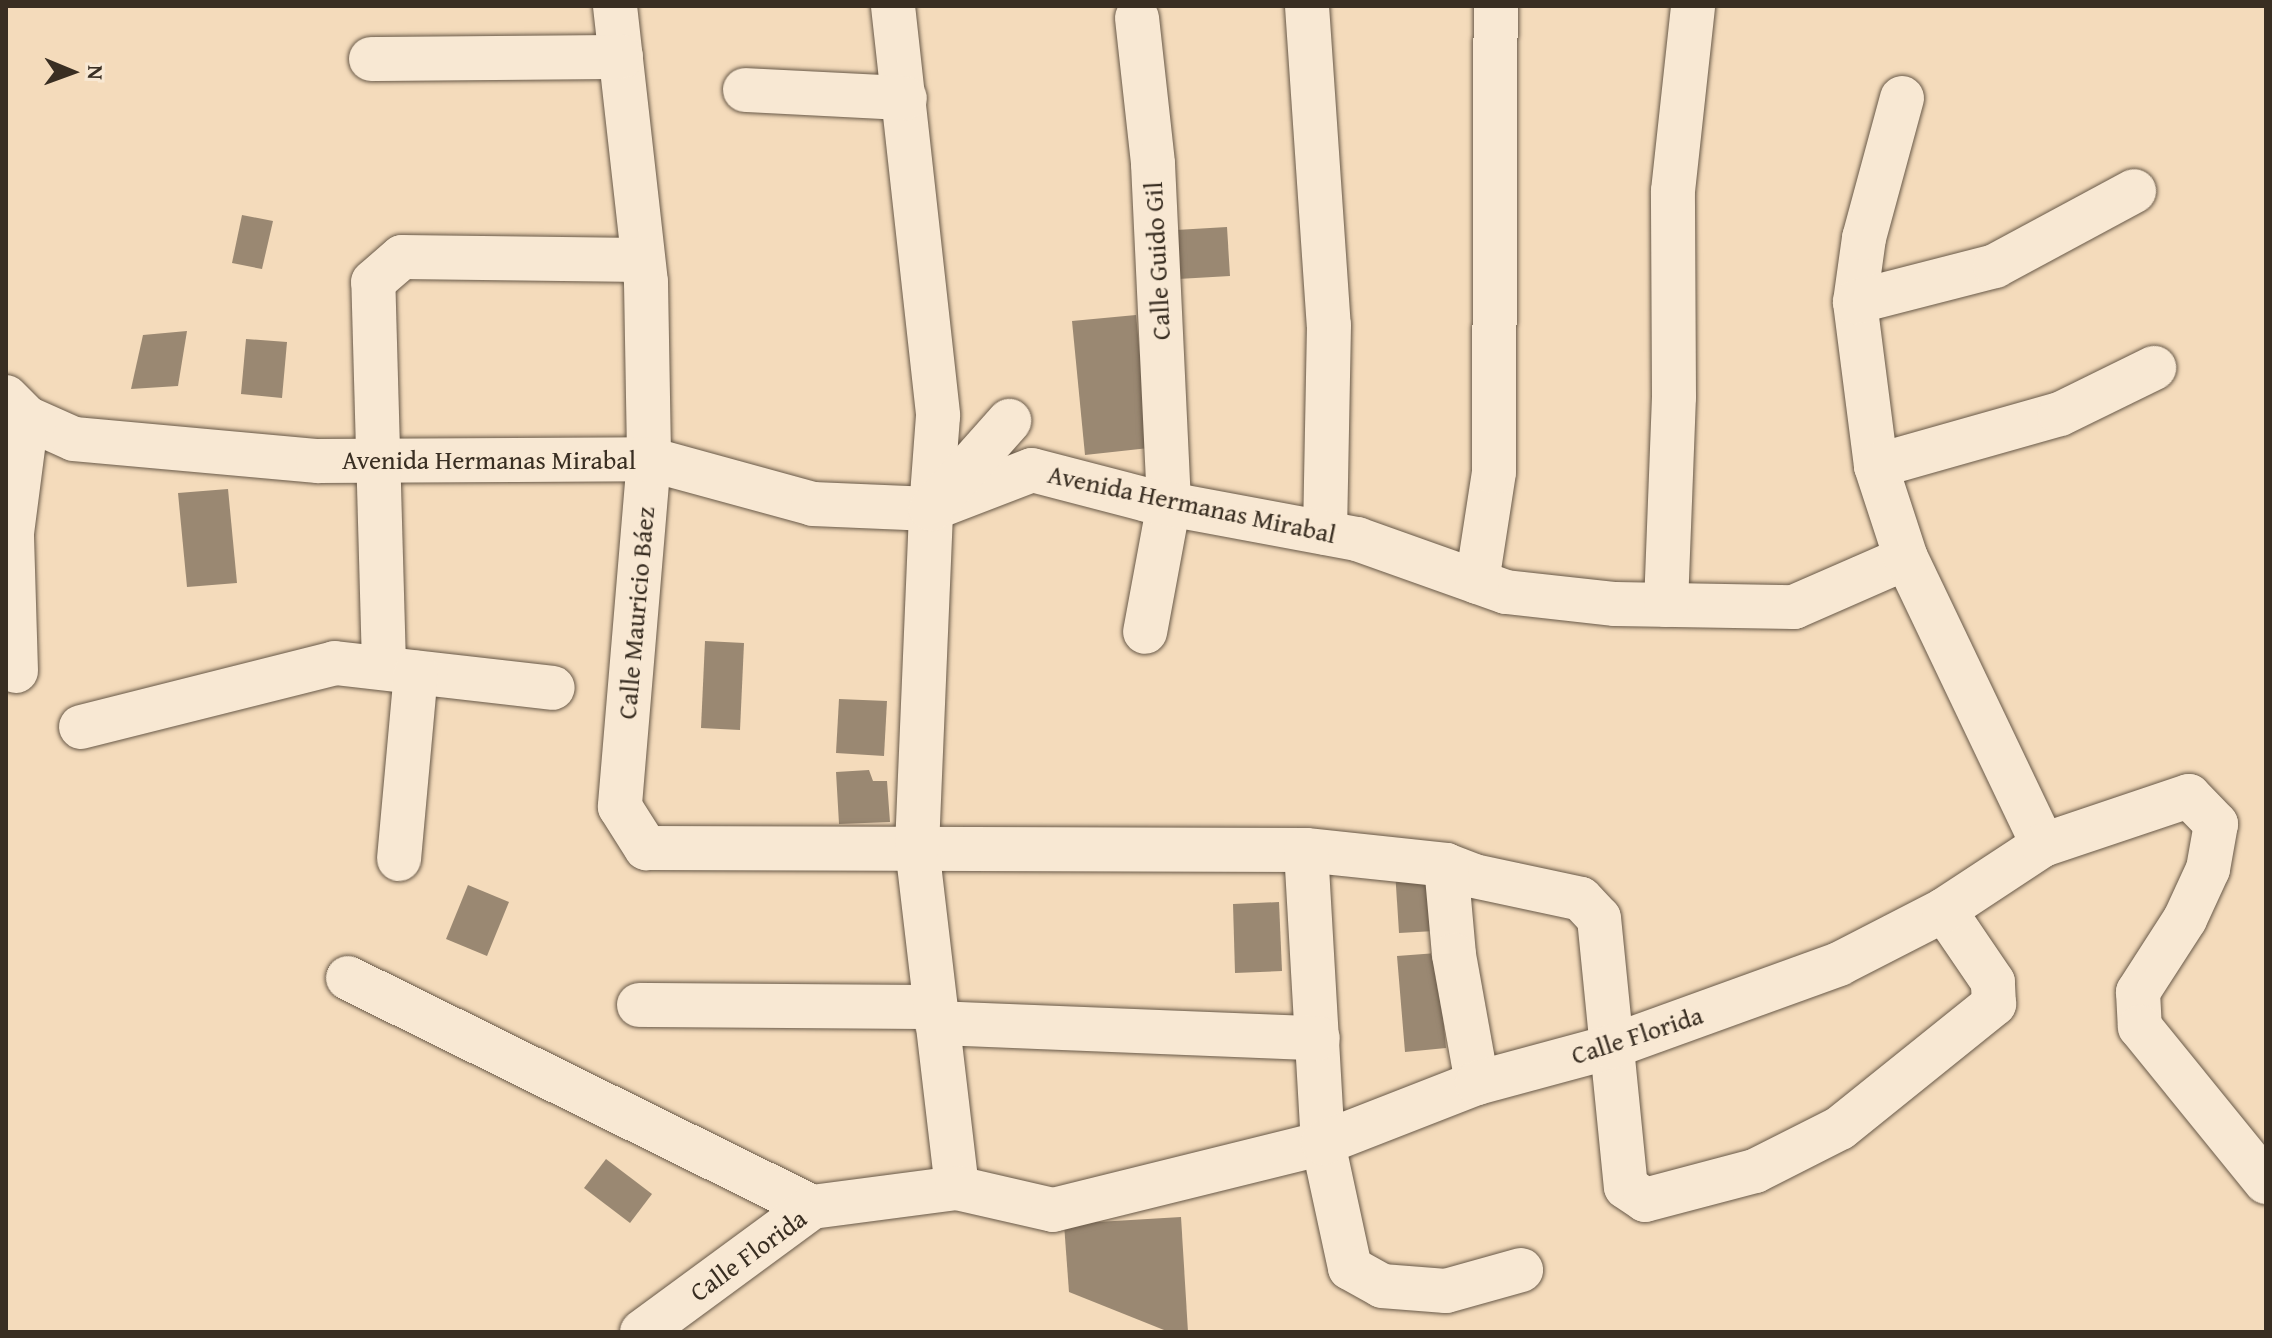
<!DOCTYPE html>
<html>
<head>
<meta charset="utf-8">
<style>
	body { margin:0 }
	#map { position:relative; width:2272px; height:1338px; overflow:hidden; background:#f4dbbb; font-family:"Gentium Book Plus",serif }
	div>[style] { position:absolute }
	.building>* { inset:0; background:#9a8872 }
	.roads { filter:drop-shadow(0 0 2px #685948) drop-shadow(0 0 2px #685948) }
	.street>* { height:44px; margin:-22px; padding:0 22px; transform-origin:22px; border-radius:22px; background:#f8e8d3 }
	span { translate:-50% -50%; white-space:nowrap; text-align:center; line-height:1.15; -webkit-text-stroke:6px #f8e8d3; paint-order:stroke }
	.street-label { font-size:26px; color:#392e22 }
	.frame { position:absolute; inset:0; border:8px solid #392e22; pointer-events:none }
	.north { position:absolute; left:32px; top:32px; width:80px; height:80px; -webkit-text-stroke:6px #f8e8d3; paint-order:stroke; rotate:91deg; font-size:22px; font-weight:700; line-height:32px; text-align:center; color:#392e22 }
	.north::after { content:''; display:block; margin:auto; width:28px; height:36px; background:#392e22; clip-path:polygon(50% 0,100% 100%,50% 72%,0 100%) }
</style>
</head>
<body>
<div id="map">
	<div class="building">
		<i style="clip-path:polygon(242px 215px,273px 221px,262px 269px,232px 263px)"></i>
		<i style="clip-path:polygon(1227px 227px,1230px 276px,1178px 279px,1176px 230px)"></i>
		<i style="clip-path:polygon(1136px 315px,1149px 448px,1085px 455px,1072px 321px)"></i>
		<i style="clip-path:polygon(187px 331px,178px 386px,131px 389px,143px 335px)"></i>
		<i style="clip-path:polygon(246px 339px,287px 342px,282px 398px,241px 394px)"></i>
		<i style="clip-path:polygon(228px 489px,237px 583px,187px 587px,178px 493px)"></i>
		<i style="clip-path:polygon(705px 641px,744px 643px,740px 730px,701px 728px)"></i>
		<i style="clip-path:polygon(839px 699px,887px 701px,884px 756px,836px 753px)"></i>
		<i style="clip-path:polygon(869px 770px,873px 781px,887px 781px,890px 822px,839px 824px,836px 772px)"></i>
		<i style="clip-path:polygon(1431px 867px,1435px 931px,1399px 933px,1395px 870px)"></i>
		<i style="clip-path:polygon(468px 885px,509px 902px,487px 956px,446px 939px)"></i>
		<i style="clip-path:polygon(1279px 902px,1282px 971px,1235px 973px,1233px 904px)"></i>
		<i style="clip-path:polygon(1437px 953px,1446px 1048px,1405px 1052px,1397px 956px)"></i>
		<i style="clip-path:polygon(606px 1159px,652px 1194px,630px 1223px,584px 1188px)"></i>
		<i style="clip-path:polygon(1181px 1217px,1188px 1332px,1169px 1332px,1069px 1292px,1064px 1224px)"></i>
	</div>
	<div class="roads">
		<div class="street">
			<i style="left:615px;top:6px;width:278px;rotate:83.6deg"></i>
			<i style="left:646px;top:282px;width:177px;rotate:89deg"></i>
			<i style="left:649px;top:459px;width:349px;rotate:94.8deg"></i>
			<i style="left:620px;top:807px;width:49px;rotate:57.6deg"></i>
			<i style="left:646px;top:848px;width:660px;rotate:0.17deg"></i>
			<i style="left:1306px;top:850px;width:141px;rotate:6.1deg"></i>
			<i style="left:1446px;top:865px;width:30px;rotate:21deg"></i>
			<i style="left:1474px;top:876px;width:109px;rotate:12.1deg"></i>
			<i style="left:1581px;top:899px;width:26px;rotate:47deg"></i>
			<i style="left:1599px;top:918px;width:270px;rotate:84.3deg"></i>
			<i style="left:1626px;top:1187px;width:23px;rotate:34deg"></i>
			<i style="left:1645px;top:1200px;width:114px;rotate:-14.8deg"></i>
			<i style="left:1755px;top:1171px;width:95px;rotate:-26.8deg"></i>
			<i style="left:1840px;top:1128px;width:198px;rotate:-38.8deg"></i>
			<i style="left:1994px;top:1004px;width:22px;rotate:-93deg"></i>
			<i style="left:1993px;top:982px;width:87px;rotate:-124.2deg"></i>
			<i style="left:893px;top:6px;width:412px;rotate:83.7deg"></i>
			<i style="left:938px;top:416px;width:93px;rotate:94.3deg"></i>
			<i style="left:1307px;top:6px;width:320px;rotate:86.1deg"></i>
			<i style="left:1329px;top:325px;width:208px;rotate:91.1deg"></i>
			<i style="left:1137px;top:18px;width:147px;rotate:83.7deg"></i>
			<i style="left:1153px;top:164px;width:339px;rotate:87.3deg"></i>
			<i style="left:1169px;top:503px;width:131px;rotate:100.5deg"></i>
			<i style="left:371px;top:59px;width:250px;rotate:-0.5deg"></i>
			<i style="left:745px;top:90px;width:160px;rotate:2.9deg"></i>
			<i style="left:1855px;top:302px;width:65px;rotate:-82deg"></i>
			<i style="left:1864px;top:238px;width:145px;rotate:-74.8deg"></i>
			<i style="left:6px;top:397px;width:30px;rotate:45deg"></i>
			<i style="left:27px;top:418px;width:51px;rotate:24.1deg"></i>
			<i style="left:74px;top:439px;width:245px;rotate:5.2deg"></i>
			<i style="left:318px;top:461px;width:331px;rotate:-0.3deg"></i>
			<i style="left:649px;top:459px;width:170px;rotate:15.3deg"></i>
			<i style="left:813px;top:504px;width:118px;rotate:2.4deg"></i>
			<i style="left:931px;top:509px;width:108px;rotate:-21.1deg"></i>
			<i style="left:1032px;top:470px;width:119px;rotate:14.6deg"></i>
			<i style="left:1147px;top:500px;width:214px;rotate:10.5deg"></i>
			<i style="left:1357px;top:539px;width:158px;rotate:19.6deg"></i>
			<i style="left:1506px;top:592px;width:110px;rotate:6.3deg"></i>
			<i style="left:1615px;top:604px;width:179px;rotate:1deg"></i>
			<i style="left:1794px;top:607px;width:122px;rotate:-23.6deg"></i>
			<i style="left:1876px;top:466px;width:165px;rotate:-97.3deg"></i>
			<i style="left:1855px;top:302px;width:145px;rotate:-14.4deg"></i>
			<i style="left:1995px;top:266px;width:158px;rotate:-28.3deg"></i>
			<i style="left:1477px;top:582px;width:111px;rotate:-81.2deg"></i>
			<i style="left:1494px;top:472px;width:466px;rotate:-89.8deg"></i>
			<i style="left:1666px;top:605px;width:208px;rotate:-87.8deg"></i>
			<i style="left:1674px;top:397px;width:206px;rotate:-90.3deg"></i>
			<i style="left:1673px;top:191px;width:186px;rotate:-83.8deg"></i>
			<i style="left:384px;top:665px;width:383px;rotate:-91.6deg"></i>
			<i style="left:373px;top:282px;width:38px;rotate:-41deg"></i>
			<i style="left:402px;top:257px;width:241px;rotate:0.7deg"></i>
			<i style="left:16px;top:671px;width:138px;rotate:-91.7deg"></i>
			<i style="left:12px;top:533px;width:116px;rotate:-82.6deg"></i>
			<i style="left:81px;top:727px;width:262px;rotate:-14.1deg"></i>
			<i style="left:335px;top:663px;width:219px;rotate:6.5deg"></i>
			<i style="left:2043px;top:845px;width:318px;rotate:-115.5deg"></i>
			<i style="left:1906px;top:558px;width:97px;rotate:-108.1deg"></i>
			<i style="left:1876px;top:466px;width:191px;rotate:-15.8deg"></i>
			<i style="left:2060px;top:414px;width:105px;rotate:-26.1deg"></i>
			<i style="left:1306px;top:850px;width:293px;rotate:86.7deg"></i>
			<i style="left:1323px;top:1143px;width:128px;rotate:77.8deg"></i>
			<i style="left:1350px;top:1268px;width:37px;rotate:29deg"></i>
			<i style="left:1382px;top:1286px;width:64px;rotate:4.5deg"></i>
			<i style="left:1446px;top:1291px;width:78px;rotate:-15.6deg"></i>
			<i style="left:399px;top:859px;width:187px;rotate:-84.8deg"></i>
			<i style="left:1446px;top:865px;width:90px;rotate:84.9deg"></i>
			<i style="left:1454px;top:955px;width:130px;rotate:79.8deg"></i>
			<i style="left:348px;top:978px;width:517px;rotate:26.27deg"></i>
			<i style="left:639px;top:1005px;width:296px;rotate:0.4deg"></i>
			<i style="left:937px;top:1023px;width:381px;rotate:2.3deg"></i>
			<i style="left:957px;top:1188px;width:343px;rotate:-96.7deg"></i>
			<i style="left:917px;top:847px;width:338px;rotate:-87.6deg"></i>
			<i style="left:931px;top:509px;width:118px;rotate:-48.4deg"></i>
			<i style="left:642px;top:1332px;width:211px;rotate:-36.3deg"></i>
			<i style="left:812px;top:1207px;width:146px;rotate:-7.5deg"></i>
			<i style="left:957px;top:1188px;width:98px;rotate:12.9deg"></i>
			<i style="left:1053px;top:1210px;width:278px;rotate:-13.9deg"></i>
			<i style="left:1323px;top:1143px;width:165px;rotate:-21.3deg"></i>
			<i style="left:1477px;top:1083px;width:138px;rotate:-15.1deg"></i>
			<i style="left:1610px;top:1047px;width:244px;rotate:-19.9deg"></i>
			<i style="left:1839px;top:964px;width:118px;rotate:-27.2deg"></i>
			<i style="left:1944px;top:910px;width:118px;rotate:-33.3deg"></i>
			<i style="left:2043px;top:845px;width:154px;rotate:-18.6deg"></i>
			<i style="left:2189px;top:796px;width:39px;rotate:46deg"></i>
			<i style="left:2216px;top:824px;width:46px;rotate:100.1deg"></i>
			<i style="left:2208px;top:869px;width:55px;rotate:114.7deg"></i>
			<i style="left:2185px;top:919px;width:87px;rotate:122.8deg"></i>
			<i style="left:2138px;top:992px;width:35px;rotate:87deg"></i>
			<i style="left:2140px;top:1027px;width:200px;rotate:50.9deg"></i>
		</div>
	</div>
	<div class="street-label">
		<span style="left:1157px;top:261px;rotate:-93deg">Calle Guido Gil</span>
		<span style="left:489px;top:460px">Avenida Hermanas Mirabal</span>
		<span style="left:1192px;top:504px;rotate:12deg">Avenida Hermanas Mirabal</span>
		<span style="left:636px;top:613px;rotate:-85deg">Calle Mauricio Báez</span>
		<span style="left:1637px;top:1035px;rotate:-18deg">Calle Florida</span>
		<span style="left:748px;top:1255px;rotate:-36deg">Calle Florida</span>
	</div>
	<div class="frame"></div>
	<div class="north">N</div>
</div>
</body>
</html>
